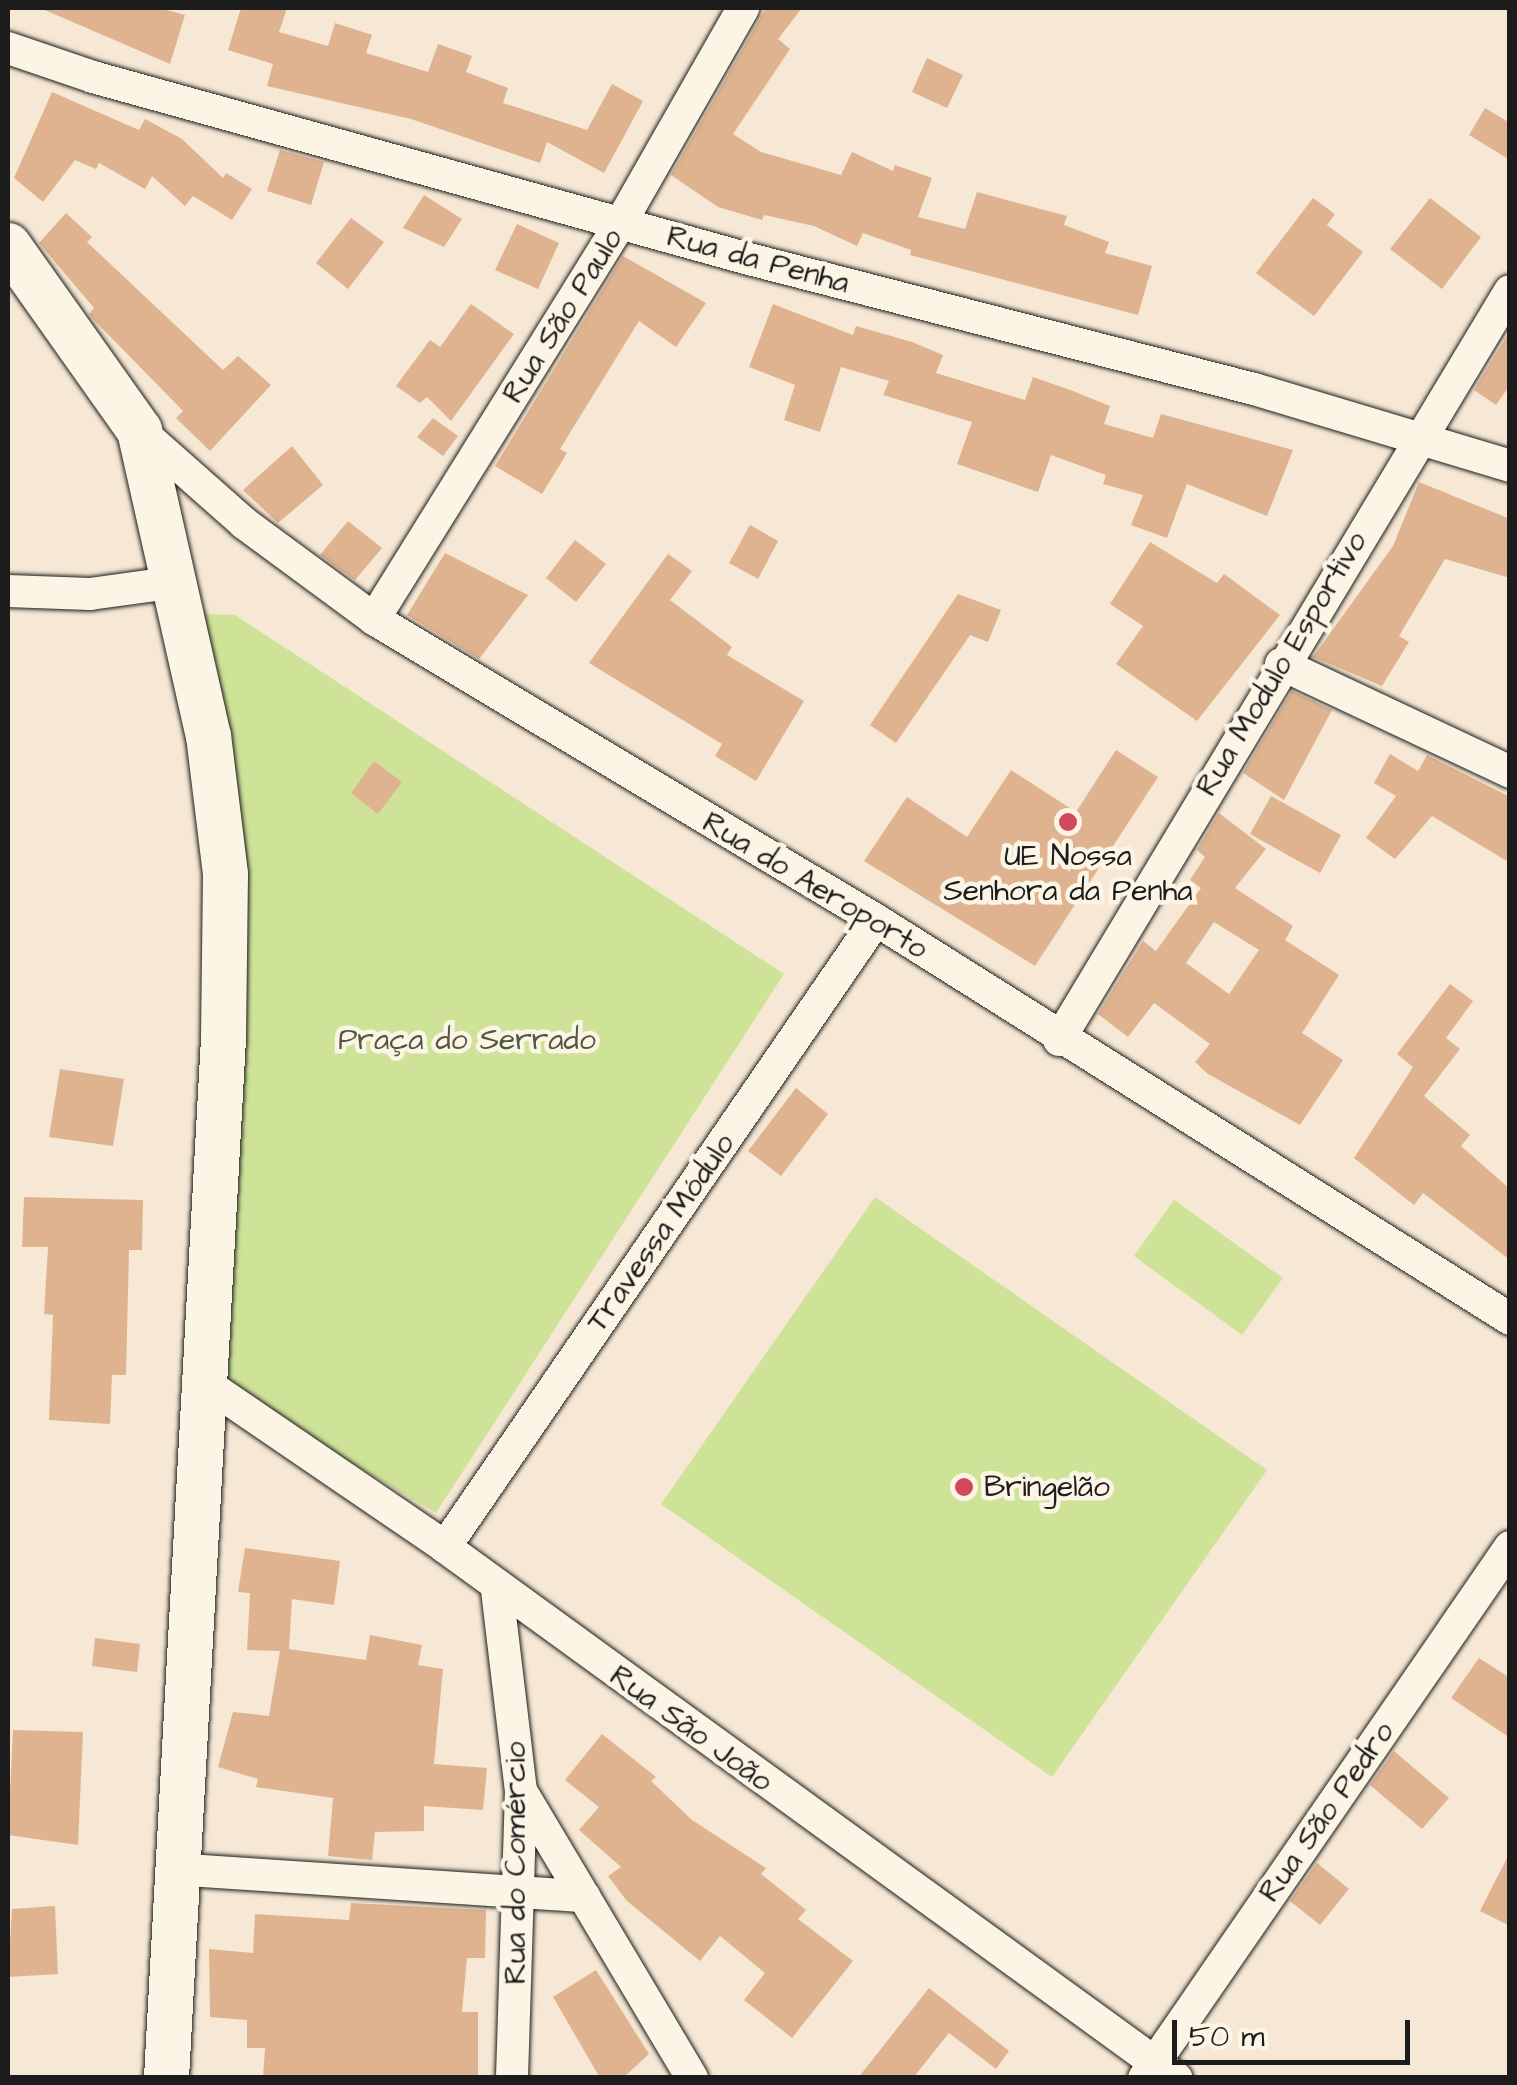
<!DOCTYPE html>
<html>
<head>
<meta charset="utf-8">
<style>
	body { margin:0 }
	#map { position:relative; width:1517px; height:2085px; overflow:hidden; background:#f6e8d4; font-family:"Architects Daughter",sans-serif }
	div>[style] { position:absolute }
	.green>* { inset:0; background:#cee398 }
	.building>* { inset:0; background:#dfb390 }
	.roads { filter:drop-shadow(0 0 2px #1c1c1c) drop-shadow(0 0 2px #1c1c1c) }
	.street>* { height:32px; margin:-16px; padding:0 16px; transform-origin:16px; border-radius:16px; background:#fcf5e5 }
	.secondary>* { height:45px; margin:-22.5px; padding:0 22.5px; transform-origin:22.5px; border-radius:22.5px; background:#fcf5e5 }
	.dots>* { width:28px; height:28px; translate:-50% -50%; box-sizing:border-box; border:5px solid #fcf5e5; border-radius:50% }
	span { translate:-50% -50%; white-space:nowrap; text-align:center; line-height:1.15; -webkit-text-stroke:9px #fcf5e5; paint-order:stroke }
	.street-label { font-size:30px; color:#1c1c1c }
	.poi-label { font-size:30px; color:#1c1c1c }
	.left { translate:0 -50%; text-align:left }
	.park-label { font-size:30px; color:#515841 }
	.frame { position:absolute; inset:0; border:10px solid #1c1c1c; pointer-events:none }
	.scale { position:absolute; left:1172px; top:2020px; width:238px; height:45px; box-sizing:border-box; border:5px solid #1c1c1c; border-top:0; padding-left:12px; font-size:30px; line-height:35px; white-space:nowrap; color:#1c1c1c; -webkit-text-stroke:8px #fcf5e5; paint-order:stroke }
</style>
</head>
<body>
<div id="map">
	<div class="green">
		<i style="clip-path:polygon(203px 614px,235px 615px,784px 974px,436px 1513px,218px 1384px)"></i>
		<i style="clip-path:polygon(875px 1197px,1267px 1470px,1052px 1777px,661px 1504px)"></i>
		<i style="clip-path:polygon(1174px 1200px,1283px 1278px,1242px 1335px,1134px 1256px)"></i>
	</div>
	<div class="building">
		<i style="clip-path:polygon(40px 8px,160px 8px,185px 15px,170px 64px)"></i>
		<i style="clip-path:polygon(241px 8px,287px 8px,279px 32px,328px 46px,335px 23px,372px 35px,366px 53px,428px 72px,438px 44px,472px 56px,466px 72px,508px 88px,503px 103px,587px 130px,612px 84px,643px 101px,604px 173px,547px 142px,540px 163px,411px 119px,267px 86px,273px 64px,228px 50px)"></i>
		<i style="clip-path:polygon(766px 8px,802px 8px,778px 39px,790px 49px,733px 134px,761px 152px,841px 175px,852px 152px,893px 171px,895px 165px,932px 178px,918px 217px,965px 229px,977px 192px,1067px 216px,1064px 225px,1109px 242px,1105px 253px,1152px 266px,1138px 315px,910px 255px,911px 250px,863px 233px,857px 246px,814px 226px,764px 215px,762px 220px,718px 207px,671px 175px)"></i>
		<i style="clip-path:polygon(927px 58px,963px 75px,947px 108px,912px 92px)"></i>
		<i style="clip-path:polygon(52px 92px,139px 130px,145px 119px,182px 139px,223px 178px,226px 173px,252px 189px,232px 220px,193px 196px,185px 206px,152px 176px,145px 189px,99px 163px,96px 169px,75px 160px,43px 202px,14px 178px)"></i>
		<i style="clip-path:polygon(1485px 108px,1510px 123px,1510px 160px,1469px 135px)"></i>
		<i style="clip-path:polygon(280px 150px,324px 162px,311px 205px,267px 191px)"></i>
		<i style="clip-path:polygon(424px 195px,462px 219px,444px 247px,403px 228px)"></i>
		<i style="clip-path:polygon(1313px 198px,1335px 214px,1327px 225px,1363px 252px,1314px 316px,1256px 273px)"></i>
		<i style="clip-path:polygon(1430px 198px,1481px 237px,1442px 289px,1390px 249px)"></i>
		<i style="clip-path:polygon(66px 213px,92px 237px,87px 242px,223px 370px,238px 356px,271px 385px,210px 451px,176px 418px,183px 411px,94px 320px,89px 314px,94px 308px,39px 243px)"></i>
		<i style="clip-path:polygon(351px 218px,384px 242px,348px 289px,316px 263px)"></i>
		<i style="clip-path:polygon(517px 224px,559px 243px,538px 289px,495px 270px)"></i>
		<i style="clip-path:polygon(623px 256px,706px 303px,676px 347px,639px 321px,560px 449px,567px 453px,542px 494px,495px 466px)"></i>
		<i style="clip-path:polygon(471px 304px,514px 334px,451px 421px,427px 397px,420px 403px,396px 386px,430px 340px,440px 347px)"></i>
		<i style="clip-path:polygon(773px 304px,853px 335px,856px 326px,912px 342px,943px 355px,936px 373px,1025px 400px,1033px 377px,1073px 391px,1110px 406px,1104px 424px,1153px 438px,1161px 414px,1293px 450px,1267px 516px,1187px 484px,1167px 538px,1131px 525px,1143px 495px,1103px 484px,1106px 475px,1051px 455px,1038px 492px,957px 464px,972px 422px,883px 395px,889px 381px,841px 367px,820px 432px,784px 420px,795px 385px,749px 367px)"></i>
		<i style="clip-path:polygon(1510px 331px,1510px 385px,1496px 405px,1474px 390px)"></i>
		<i style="clip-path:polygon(433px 418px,458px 436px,443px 456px,417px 437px)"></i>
		<i style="clip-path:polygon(292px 446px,323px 485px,278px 523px,243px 490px)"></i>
		<i style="clip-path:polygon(1419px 482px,1510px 519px,1510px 578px,1445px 559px,1399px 636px,1409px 642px,1382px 686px,1313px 657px,1393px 546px)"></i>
		<i style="clip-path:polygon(348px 521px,382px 548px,355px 580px,320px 555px)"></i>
		<i style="clip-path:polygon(750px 525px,778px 541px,758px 579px,729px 563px)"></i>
		<i style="clip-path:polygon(575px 540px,606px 564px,576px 602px,546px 578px)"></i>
		<i style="clip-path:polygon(1150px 542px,1217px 583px,1224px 574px,1280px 615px,1197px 721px,1116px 664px,1143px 626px,1110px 604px)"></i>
		<i style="clip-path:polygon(445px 553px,528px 595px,479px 659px,407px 615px)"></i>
		<i style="clip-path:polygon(668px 554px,692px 571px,670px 600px,732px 647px,727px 655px,804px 701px,756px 781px,715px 756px,722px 744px,589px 663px)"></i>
		<i style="clip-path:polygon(958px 594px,1001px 610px,988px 642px,970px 635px,896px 743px,870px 725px)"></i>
		<i style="clip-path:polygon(1292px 691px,1332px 710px,1284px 800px,1243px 773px)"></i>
		<i style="clip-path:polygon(1116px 750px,1158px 777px,1035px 966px,864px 861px,907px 797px,967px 837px,1011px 770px,1076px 812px)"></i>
		<i style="clip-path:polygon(1390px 754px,1418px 771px,1427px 755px,1510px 797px,1510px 863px,1432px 816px,1395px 859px,1366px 838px,1396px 796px,1374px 783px)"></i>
		<i style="clip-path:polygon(374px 761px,402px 782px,378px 814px,351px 793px)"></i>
		<i style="clip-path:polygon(1271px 796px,1341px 835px,1320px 873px,1250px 834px)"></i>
		<i style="clip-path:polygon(evenodd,1219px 813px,1266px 849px,1235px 888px,1293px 926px,1285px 940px,1339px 975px,1302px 1033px,1343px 1060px,1300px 1125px,1208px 1074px,1195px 1062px,1210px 1044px,1154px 1003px,1128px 1037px,1098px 1014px,1143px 941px,1156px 951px,1201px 888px,1190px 880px,1205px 857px,1197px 850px,1219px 813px,1214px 922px,1259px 950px,1229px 994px,1186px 963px,1214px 922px)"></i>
		<i style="clip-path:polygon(1450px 984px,1473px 1001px,1446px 1038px,1460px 1049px,1424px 1096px,1470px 1135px,1461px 1146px,1510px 1189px,1510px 1260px,1423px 1193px,1414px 1205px,1354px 1158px,1413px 1067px,1397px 1054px)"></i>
		<i style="clip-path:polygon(60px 1069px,124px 1079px,113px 1146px,49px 1137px)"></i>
		<i style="clip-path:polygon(796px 1088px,828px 1114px,781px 1176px,748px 1151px)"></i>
		<i style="clip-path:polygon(24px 1197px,143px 1200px,142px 1250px,129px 1250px,126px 1375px,112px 1375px,110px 1424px,49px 1420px,53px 1315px,44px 1314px,48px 1247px,22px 1247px)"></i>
		<i style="clip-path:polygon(245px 1548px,340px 1561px,334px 1605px,292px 1599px,289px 1649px,366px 1660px,370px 1635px,422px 1645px,418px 1665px,443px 1669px,434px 1764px,487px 1768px,483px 1810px,424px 1806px,424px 1831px,375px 1832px,372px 1860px,328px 1856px,333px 1798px,256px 1787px,258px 1779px,218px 1767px,233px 1712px,269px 1716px,280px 1651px,247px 1650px,250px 1593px,238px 1592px)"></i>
		<i style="clip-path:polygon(95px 1638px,140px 1644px,137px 1672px,92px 1666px)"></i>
		<i style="clip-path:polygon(1479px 1658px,1510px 1678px,1510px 1738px,1451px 1698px)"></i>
		<i style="clip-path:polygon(13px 1730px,83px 1732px,78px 1845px,8px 1835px)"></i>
		<i style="clip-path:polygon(602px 1734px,656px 1777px,651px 1781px,692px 1820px,766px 1868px,761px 1874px,806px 1910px,798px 1919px,853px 1961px,792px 2038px,744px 2000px,765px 1973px,720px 1936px,700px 1961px,627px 1901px,608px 1876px,621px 1867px,579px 1830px,599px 1807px,565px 1780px)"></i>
		<i style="clip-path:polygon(1394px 1751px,1449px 1798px,1422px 1829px,1370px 1785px)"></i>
		<i style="clip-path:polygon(1510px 1852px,1510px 1926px,1480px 1911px)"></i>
		<i style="clip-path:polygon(1317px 1863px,1349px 1889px,1320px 1925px,1290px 1901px)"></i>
		<i style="clip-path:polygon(351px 1903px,486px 1910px,485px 1958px,467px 1958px,462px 2012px,478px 2012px,478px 2078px,263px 2078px,265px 2048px,247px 2048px,247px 2020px,210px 2017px,209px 1949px,253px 1953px,255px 1914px,349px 1920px)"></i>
		<i style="clip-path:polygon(55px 1906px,58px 1974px,8px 1977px,12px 1909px)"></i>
		<i style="clip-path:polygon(596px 1970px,649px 2054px,623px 2078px,600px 2078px,553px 1997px)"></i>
		<i style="clip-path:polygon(929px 1988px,1009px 2051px,996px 2069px,949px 2033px,913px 2078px,858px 2078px)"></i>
	</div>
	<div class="roads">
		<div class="street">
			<i style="left:8px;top:48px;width:90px;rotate:18.8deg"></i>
			<i style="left:93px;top:77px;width:681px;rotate:15.51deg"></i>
			<i style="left:749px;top:259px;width:521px;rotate:14.44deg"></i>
			<i style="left:1254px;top:389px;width:267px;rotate:16.7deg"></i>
			<i style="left:139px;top:430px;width:140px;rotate:41.5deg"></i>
			<i style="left:244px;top:523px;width:162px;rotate:36.4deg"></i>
			<i style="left:374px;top:619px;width:585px;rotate:30.95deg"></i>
			<i style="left:876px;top:920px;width:749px;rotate:32.18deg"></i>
			<i style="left:8px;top:591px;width:82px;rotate:2.1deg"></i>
			<i style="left:90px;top:594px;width:87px;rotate:-7.9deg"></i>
			<i style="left:374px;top:619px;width:465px;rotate:-58.1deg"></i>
			<i style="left:620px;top:224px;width:249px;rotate:-60.3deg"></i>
			<i style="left:1281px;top:664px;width:253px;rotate:25.2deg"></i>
			<i style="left:1059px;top:1040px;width:874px;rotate:-58.95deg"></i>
			<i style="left:205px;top:1383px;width:291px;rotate:34.3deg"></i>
			<i style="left:445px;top:1547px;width:904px;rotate:35.99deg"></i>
			<i style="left:445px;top:1547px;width:761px;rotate:-55.5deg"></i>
			<i style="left:497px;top:1590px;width:202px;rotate:83.2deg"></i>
			<i style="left:521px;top:1791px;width:287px;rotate:91.8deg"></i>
			<i style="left:521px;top:1791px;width:334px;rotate:59.2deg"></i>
			<i style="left:173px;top:1869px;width:412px;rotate:3.8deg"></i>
			<i style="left:1144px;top:2078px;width:645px;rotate:-55.42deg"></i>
		</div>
		<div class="secondary">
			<i style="left:8px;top:245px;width:227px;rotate:54.7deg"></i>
			<i style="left:139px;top:430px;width:313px;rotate:77.3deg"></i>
			<i style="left:208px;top:735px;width:140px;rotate:83deg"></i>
			<i style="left:225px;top:874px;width:164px;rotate:90.7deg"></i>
			<i style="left:223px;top:1038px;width:1042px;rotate:93.14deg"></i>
		</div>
	</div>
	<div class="dots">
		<i style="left:1068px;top:822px;background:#d1495b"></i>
		<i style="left:964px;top:1487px;background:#d1495b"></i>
	</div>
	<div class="street-label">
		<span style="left:758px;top:260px;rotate:15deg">Rua da Penha</span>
		<span style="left:563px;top:316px;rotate:-58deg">Rua São Paulo</span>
		<span style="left:1282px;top:664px;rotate:-59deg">Rua Modulo Esportivo</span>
		<span style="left:815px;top:886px;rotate:31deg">Rua do Aeroporto</span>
		<span style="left:661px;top:1233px;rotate:-55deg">Travessa Módulo</span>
		<span style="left:691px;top:1729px;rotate:36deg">Rua São João</span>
		<span style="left:1327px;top:1812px;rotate:-55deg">Rua São Pedro</span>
		<span style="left:516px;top:1863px;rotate:-90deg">Rua do Comércio</span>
	</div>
	<div class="poi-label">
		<span style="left:1068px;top:873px">UE Nossa<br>Senhora da Penha</span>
		<span class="left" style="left:984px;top:1487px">Bringelão</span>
	</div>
	<div class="park-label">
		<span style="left:467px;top:1040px">Praça do Serrado</span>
	</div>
	<div class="frame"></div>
	<div class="scale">50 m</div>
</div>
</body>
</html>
